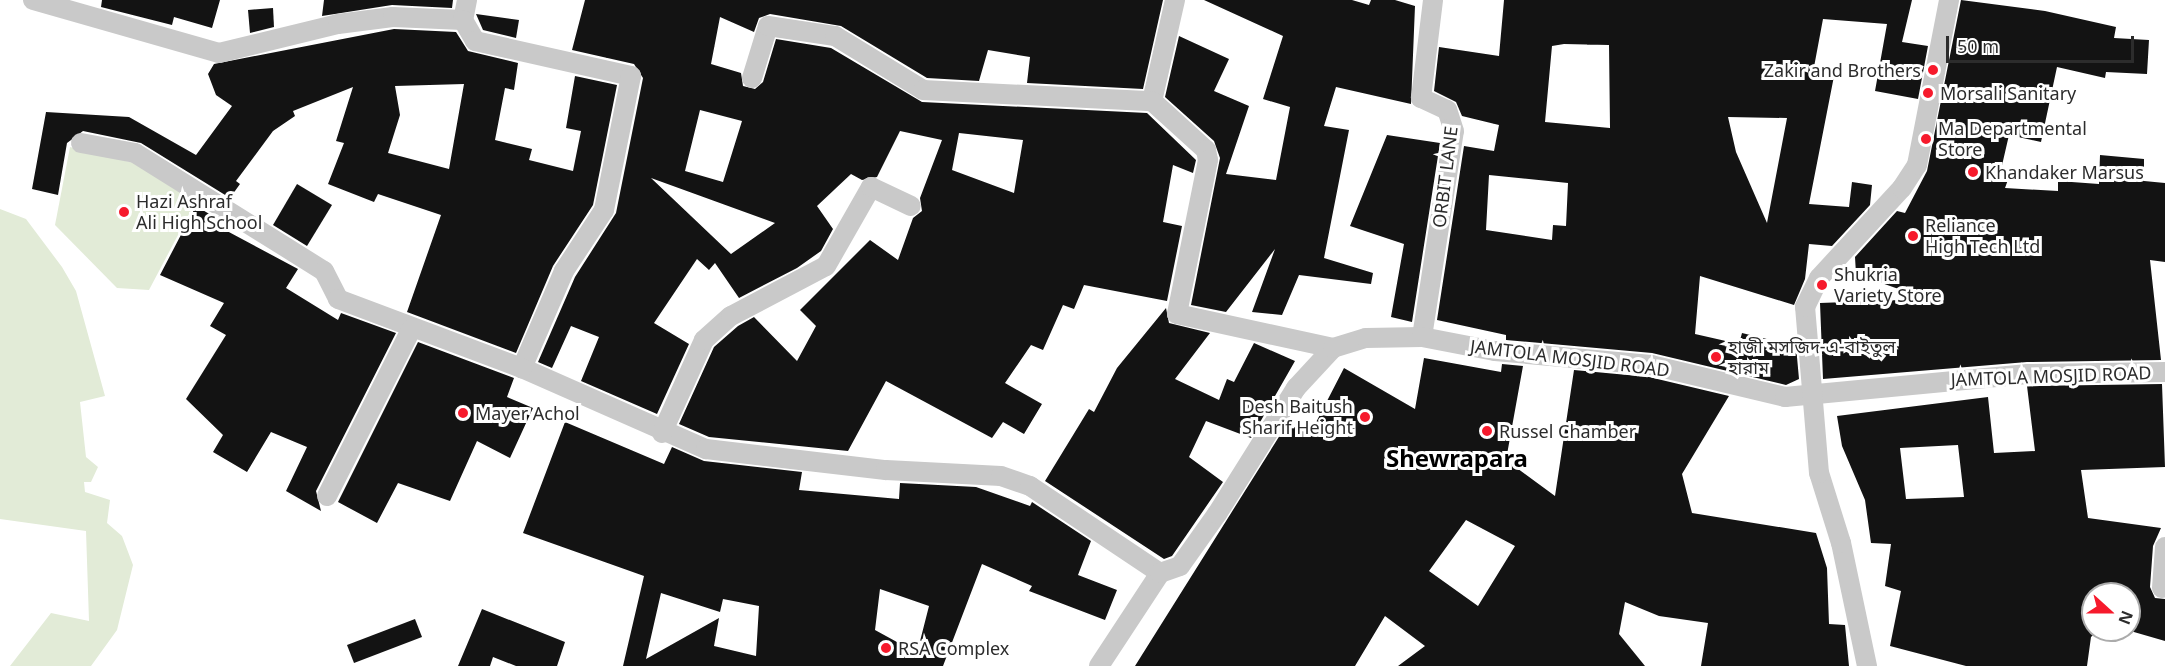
<!DOCTYPE html>
<html>
<head>
<meta charset="utf-8">
<style>
	body { margin:0 }
	#map { position:relative; width:2165px; height:666px; overflow:hidden; background:#fff; font-family:"Noto Sans","Noto Sans Bengali",sans-serif }
	div>[style] { position:absolute }
	.green>* { inset:0; background:#e2ebd7 }
	.building>* { inset:0; background:#131313 }
	.minor>* { height:20px; margin:-10px; padding:0 10px; transform-origin:10px; border-radius:10px; background:#c9c9c9 }
	.dots>* { width:16px; height:16px; translate:-50% -50%; box-sizing:border-box; border:3px solid #fff; border-radius:50% }
	span { translate:-50% -50%; white-space:nowrap; text-align:center; line-height:1.15; -webkit-text-stroke:6px #fff; paint-order:stroke }
	.poi-label { font-size:18px; color:#2c2c2c }
	.right { translate:-100% -50%; text-align:right }
	.left { translate:0 -50%; text-align:left }
	.street-label { font-size:18px; color:#2c2c2c }
	.district-label { font-size:24px; color:#000; font-weight:700 }
	.north { position:absolute; left:2081px; top:582px; width:60px; height:60px; box-sizing:border-box; background:#fff; border:2px solid #ababab; border-radius:50%; rotate:111deg; font-size:16px; font-weight:700; line-height:24px; text-align:center; color:#2c2c2c }
	.north::after { content:''; display:block; margin:auto; width:21px; height:27px; background:#f61a2c; clip-path:polygon(50% 0,100% 100%,50% 72%,0 100%) }
	.scale { position:absolute; left:1946px; top:36px; width:188px; height:27px; box-sizing:border-box; border:3px solid #2c2c2c; border-top:0; padding-left:8px; font-size:18px; line-height:21px; white-space:nowrap; color:#2c2c2c; -webkit-text-stroke:4px #fff; paint-order:stroke }
</style>
</head>
<body>
<div id="map">
	<div class="green">
		<i style="clip-path:polygon(70px 147px,146px 166px,197px 199px,149px 290px,117px 288px,55px 225px)"></i>
		<i style="clip-path:polygon(0 209px,26px 219px,62px 267px,76px 291px,105px 396px,80px 402px,86px 457px,98px 467px,91px 482px,84px 482px,85px 492px,110px 500px,107px 523px,122px 536px,133px 565px,117px 630px,91px 666px,10px 666px,51px 613px,89px 621px,86px 531px,0 519px)"></i>
	</div>
	<div class="building">
		<i style="clip-path:polygon(102px 0,220px 0,212px 28px,174px 17px,172px 25px,101px 7px)"></i>
		<i style="clip-path:polygon(324px 0,453px 0,452px 8px,392px 5px,322px 16px)"></i>
		<i style="clip-path:polygon(evenodd,585px 0,1163px 0,1143px 89px,1027px 83px,1030px 57px,988px 50px,979px 81px,927px 78px,841px 26px,770px 14px,759px 18px,754px 32px,720px 17px,711px 64px,741px 73px,743px 86px,755px 89px,763px 82px,776px 39px,831px 48px,922px 102px,1147px 113px,1196px 160px,1193px 173px,1173px 165px,1163px 222px,1182px 226px,1167px 301px,1084px 285px,1074px 309px,1063px 305px,1043px 350px,1031px 345px,1005px 383px,1042px 404px,1024px 434px,1003px 422px,992px 438px,886px 381px,848px 451px,709px 437px,679px 424px,714px 347px,738px 326px,754px 317px,797px 361px,816px 326px,800px 310px,870px 240px,898px 260px,913px 218px,922px 211px,920px 198px,942px 140px,900px 131px,877px 177px,862px 180px,851px 174px,817px 206px,833px 229px,821px 251px,797px 268px,739px 298px,715px 263px,709px 270px,697px 259px,654px 323px,689px 344px,657px 414px,581px 381px,599px 337px,571px 326px,552px 368px,538px 362px,575px 277px,616px 213px,643px 78px,634px 64px,572px 50px,585px 0,700px 110px,742px 121px,723px 182px,685px 171px,700px 110px,585px 0,959px 133px,1023px 140px,1014px 193px,952px 170px,959px 133px,585px 0,651px 178px,775px 223px,731px 254px,651px 178px)"></i>
		<i style="clip-path:polygon(1204px 0,1352px 0,1369px 5px,1371px 0,1395px 0,1415px 6px,1411px 104px,1336px 87px,1324px 126px,1349px 130px,1324px 258px,1373px 273px,1371px 284px,1299px 275px,1282px 315px,1252px 312px,1275px 249px,1226px 312px,1191px 305px,1220px 158px,1214px 141px,1165px 97px,1179px 36px,1229px 59px,1214px 91px,1249px 106px,1226px 174px,1276px 180px,1290px 107px,1263px 99px,1283px 36px)"></i>
		<i style="clip-path:polygon(evenodd,1504px 0,1912px 0,1902px 42px,1928px 46px,1918px 99px,1875px 91px,1887px 24px,1823px 19px,1814px 67px,1835px 71px,1809px 204px,1849px 207px,1852px 182px,1872px 185px,1870px 205px,1832px 246px,1809px 244px,1805px 279px,1794px 305px,1700px 276px,1695px 334px,1739px 344px,1742px 333px,1796px 346px,1799px 379px,1786px 385px,1652px 353px,1506px 340px,1506px 335px,1437px 320px,1464px 146px,1494px 151px,1499px 125px,1462px 116px,1456px 102px,1434px 91px,1439px 47px,1499px 56px,1504px 0,1564px 44px,1609px 45px,1610px 128px,1545px 122px,1552px 46px,1564px 44px,1504px 0,1728px 117px,1787px 118px,1767px 223px,1736px 152px,1728px 117px,1504px 0,1489px 175px,1568px 183px,1566px 226px,1553px 225px,1552px 240px,1486px 230px,1489px 175px)"></i>
		<i style="clip-path:polygon(1961px 0,2045px 11px,2116px 27px,2114px 38px,2149px 40px,2147px 74px,2106px 72px,2105px 78px,2057px 67px,2041px 142px,2009px 135px,2000px 174px,2009px 177px,2005px 188px,2058px 191px,2058px 181px,2099px 184px,2100px 155px,2144px 159px,2144px 181px,2165px 183px,2165px 262px,2150px 260px,2161px 360px,2027px 362px,1823px 379px,1820px 303px,1927px 299px,1856px 274px,1855px 257px,1897px 211px,1905px 213px,1927px 171px)"></i>
		<i style="clip-path:polygon(273px 8px,274px 27px,250px 33px,248px 10px)"></i>
		<i style="clip-path:polygon(476px 14px,519px 20px,516px 38px,483px 30px)"></i>
		<i style="clip-path:polygon(evenodd,394px 29px,456px 32px,468px 51px,518px 63px,514px 90px,505px 88px,495px 140px,532px 149px,529px 160px,573px 171px,581px 131px,566px 128px,575px 76px,617px 85px,593px 205px,553px 266px,516px 353px,407px 312px,441px 215px,378px 194px,374px 202px,328px 184px,344px 143px,336px 141px,353px 87px,293px 111px,295px 116px,273px 131px,236px 181px,240px 184px,230px 198px,141px 143px,83px 131px,67px 143px,58px 195px,32px 189px,46px 112px,129px 117px,196px 155px,232px 106px,216px 95px,208px 74px,214px 64px,394px 29px,464px 84px,449px 169px,388px 153px,400px 115px,395px 86px,464px 84px)"></i>
		<i style="clip-path:polygon(1387px 135px,1440px 143px,1412px 322px,1391px 317px,1404px 244px,1350px 226px)"></i>
		<i style="clip-path:polygon(297px 184px,332px 205px,307px 246px,273px 225px)"></i>
		<i style="clip-path:polygon(196px 206px,216px 218px,212px 223px,298px 269px,286px 288px,338px 320px,341px 313px,396px 333px,316px 491px,321px 511px,286px 491px,307px 447px,271px 432px,247px 472px,213px 452px,223px 435px,186px 399px,226px 335px,210px 326px,224px 303px,160px 275px)"></i>
		<i style="clip-path:polygon(1166px 308px,1169px 323px,1210px 333px,1175px 379px,1219px 400px,1227px 379px,1234px 382px,1254px 343px,1295px 361px,1251px 438px,1206px 421px,1189px 457px,1223px 482px,1172px 556px,1164px 559px,1045px 481px,1089px 409px,1094px 412px,1117px 368px)"></i>
		<i style="clip-path:polygon(418px 342px,514px 378px,507px 397px,533px 408px,510px 458px,477px 441px,450px 501px,398px 483px,377px 523px,338px 502px)"></i>
		<i style="clip-path:polygon(evenodd,1424px 358px,1501px 372px,1502px 364px,1523px 366px,1506px 460px,1555px 496px,1574px 370px,1649px 377px,1729px 396px,1682px 474px,1692px 513px,1816px 533px,1827px 568px,1829px 624px,1845px 625px,1849px 666px,1701px 666px,1708px 623px,1659px 616px,1625px 602px,1619px 634px,1645px 666px,1398px 666px,1425px 646px,1385px 616px,1355px 666px,1135px 666px,1287px 424px,1310px 434px,1344px 368px,1415px 409px,1424px 358px,1466px 520px,1515px 546px,1478px 606px,1429px 571px,1466px 520px)"></i>
		<i style="clip-path:polygon(evenodd,2162px 384px,2165px 467px,2081px 470px,2088px 518px,2161px 528px,2153px 546px,2150px 587px,2155px 598px,2165px 599px,2165px 641px,2127px 630px,2129px 594px,2093px 594px,2093px 630px,2098px 630px,2091px 637px,2087px 666px,1966px 666px,1890px 646px,1901px 591px,1885px 586px,1891px 544px,1871px 543px,1865px 500px,1842px 446px,1837px 416px,1988px 397px,1994px 453px,2035px 451px,2027px 386px,2162px 384px,1958px 445px,1964px 497px,1906px 499px,1900px 448px,1958px 445px)"></i>
		<i style="clip-path:polygon(evenodd,565px 422px,664px 464px,672px 447px,704px 461px,802px 472px,799px 490px,899px 499px,900px 483px,976px 487px,1030px 506px,1032px 502px,1091px 541px,1078px 575px,1117px 590px,1105px 620px,1029px 591px,1032px 586px,982px 564px,943px 666px,623px 666px,644px 576px,523px 533px,565px 422px,880px 589px,929px 606px,917px 653px,875px 630px,880px 589px,565px 422px,661px 593px,720px 612px,723px 599px,759px 606px,756px 656px,714px 646px,719px 618px,646px 659px,661px 593px)"></i>
		<i style="clip-path:polygon(482px 609px,565px 642px,557px 666px,516px 666px,493px 657px,490px 666px,458px 666px)"></i>
		<i style="clip-path:polygon(415px 619px,422px 637px,354px 663px,347px 645px)"></i>
	</div>
	<div class="minor">
		<i style="left:33px;top:0;width:193px;rotate:15.9deg"></i>
		<i style="left:219px;top:53px;width:122px;rotate:-13.7deg"></i>
		<i style="left:338px;top:24px;width:55px;rotate:-7.3deg"></i>
		<i style="left:393px;top:17px;width:70px;rotate:2.5deg"></i>
		<i style="left:467px;top:0;width:20px;rotate:101deg"></i>
		<i style="left:463px;top:20px;width:24px;rotate:60deg"></i>
		<i style="left:475px;top:41px;width:160px;rotate:12.6deg"></i>
		<i style="left:631px;top:76px;width:137px;rotate:101.4deg"></i>
		<i style="left:604px;top:210px;width:73px;rotate:123.3deg"></i>
		<i style="left:564px;top:271px;width:106px;rotate:113.4deg"></i>
		<i style="left:522px;top:368px;width:201px;rotate:23.8deg"></i>
		<i style="left:706px;top:449px;width:181px;rotate:6.7deg"></i>
		<i style="left:886px;top:470px;width:115px;rotate:3deg"></i>
		<i style="left:1001px;top:476px;width:31px;rotate:19deg"></i>
		<i style="left:1030px;top:486px;width:156px;rotate:33.8deg"></i>
		<i style="left:1175px;top:0;width:104px;rotate:102.8deg"></i>
		<i style="left:1152px;top:101px;width:73px;rotate:42.2deg"></i>
		<i style="left:1206px;top:150px;width:10px;rotate:79deg"></i>
		<i style="left:1208px;top:160px;width:157px;rotate:101.4deg"></i>
		<i style="left:1177px;top:314px;width:160px;rotate:12.3deg"></i>
		<i style="left:752px;top:78px;width:54px;rotate:-72.9deg"></i>
		<i style="left:768px;top:26px;width:68px;rotate:8.5deg"></i>
		<i style="left:835px;top:36px;width:103px;rotate:31.5deg"></i>
		<i style="left:923px;top:90px;width:229px;rotate:2.8deg"></i>
		<i style="left:81px;top:143px;width:55px;rotate:10.5deg"></i>
		<i style="left:135px;top:153px;width:223px;rotate:32deg"></i>
		<i style="left:324px;top:271px;width:31px;rotate:63deg"></i>
		<i style="left:338px;top:299px;width:197px;rotate:20.6deg"></i>
		<i style="left:1422px;top:337px;width:208px;rotate:-81.2deg"></i>
		<i style="left:1454px;top:131px;width:22px;rotate:-108deg"></i>
		<i style="left:1447px;top:110px;width:29px;rotate:-155deg"></i>
		<i style="left:1421px;top:98px;width:99px;rotate:-83deg"></i>
		<i style="left:662px;top:433px;width:102px;rotate:-65.7deg"></i>
		<i style="left:704px;top:340px;width:36px;rotate:-42deg"></i>
		<i style="left:731px;top:316px;width:107px;rotate:-27.8deg"></i>
		<i style="left:826px;top:266px;width:91px;rotate:-60.3deg"></i>
		<i style="left:871px;top:187px;width:44px;rotate:25.4deg"></i>
		<i style="left:327px;top:496px;width:188px;rotate:-63.2deg"></i>
		<i style="left:2162px;top:588px;width:41px;rotate:-85.8deg"></i>
		<i style="left:1099px;top:666px;width:111px;rotate:-56.7deg"></i>
		<i style="left:1160px;top:573px;width:21px;rotate:-19deg"></i>
		<i style="left:1180px;top:566px;width:64px;rotate:-54.6deg"></i>
		<i style="left:1217px;top:514px;width:149px;rotate:-57.9deg"></i>
		<i style="left:1296px;top:388px;width:54px;rotate:-47.2deg"></i>
		<i style="left:1333px;top:348px;width:34px;rotate:-17deg"></i>
		<i style="left:1366px;top:338px;width:56px;rotate:-1deg"></i>
		<i style="left:1422px;top:337px;width:74px;rotate:10.9deg"></i>
		<i style="left:1495px;top:351px;width:157px;rotate:5.1deg"></i>
		<i style="left:1651px;top:365px;width:138px;rotate:13.4deg"></i>
		<i style="left:1785px;top:397px;width:244px;rotate:-5.4deg"></i>
		<i style="left:2028px;top:374px;width:137px;rotate:-0.8deg"></i>
		<i style="left:1867px;top:666px;width:126px;rotate:-101.9deg"></i>
		<i style="left:1841px;top:543px;width:73px;rotate:-107.4deg"></i>
		<i style="left:1819px;top:473px;width:167px;rotate:-94.8deg"></i>
		<i style="left:1805px;top:307px;width:32px;rotate:-64deg"></i>
		<i style="left:1819px;top:278px;width:122px;rotate:-47.3deg"></i>
		<i style="left:1902px;top:188px;width:27px;rotate:-57deg"></i>
		<i style="left:1917px;top:165px;width:168px;rotate:-79deg"></i>
	</div>
	<div class="dots">
		<i style="left:1933px;top:70px;background:#f61a2c"></i>
		<i style="left:1928px;top:93px;background:#f61a2c"></i>
		<i style="left:1926px;top:139px;background:#f61a2c"></i>
		<i style="left:1973px;top:172px;background:#f61a2c"></i>
		<i style="left:124px;top:212px;background:#f61a2c"></i>
		<i style="left:1913px;top:236px;background:#f61a2c"></i>
		<i style="left:1822px;top:285px;background:#f61a2c"></i>
		<i style="left:1716px;top:357px;background:#f61a2c"></i>
		<i style="left:463px;top:413px;background:#f61a2c"></i>
		<i style="left:1365px;top:417px;background:#f61a2c"></i>
		<i style="left:1487px;top:431px;background:#f61a2c"></i>
		<i style="left:886px;top:648px;background:#f61a2c"></i>
	</div>
	<div class="poi-label">
		<span class="right" style="left:1921px;top:70px">Zakir and Brothers</span>
		<span class="left" style="left:1940px;top:93px">Morsali Sanitary</span>
		<span class="left" style="left:1938px;top:139px">Ma Departmental<br>Store</span>
		<span class="left" style="left:1985px;top:172px">Khandaker Marsus</span>
		<span class="left" style="left:136px;top:212px">Hazi Ashraf<br>Ali High School</span>
		<span class="left" style="left:1925px;top:236px">Reliance<br>High Tech Ltd</span>
		<span class="left" style="left:1834px;top:285px">Shukria<br>Variety Store</span>
		<span class="left" style="left:1728px;top:357px">হাজী মসজিদ-এ-বাইতুল<br>হারাম</span>
		<span class="right" style="left:1353px;top:417px">Desh Baitush<br>Sharif Height</span>
		<span class="left" style="left:475px;top:413px">Mayer Achol</span>
		<span class="left" style="left:1499px;top:431px">Russel Chamber</span>
		<span class="left" style="left:898px;top:648px">RSA Complex</span>
	</div>
	<div class="street-label">
		<span style="left:1445px;top:177px;rotate:-83deg">ORBIT LANE</span>
		<span style="left:1570px;top:358px;rotate:7deg">JAMTOLA MOSJID ROAD</span>
		<span style="left:2051px;top:376px;rotate:-2deg">JAMTOLA MOSJID ROAD</span>
	</div>
	<div class="district-label">
		<span style="left:1457px;top:458px">Shewrapara</span>
	</div>
	<div class="north">N</div>
	<div class="scale">50 m</div>
</div>
</body>
</html>
